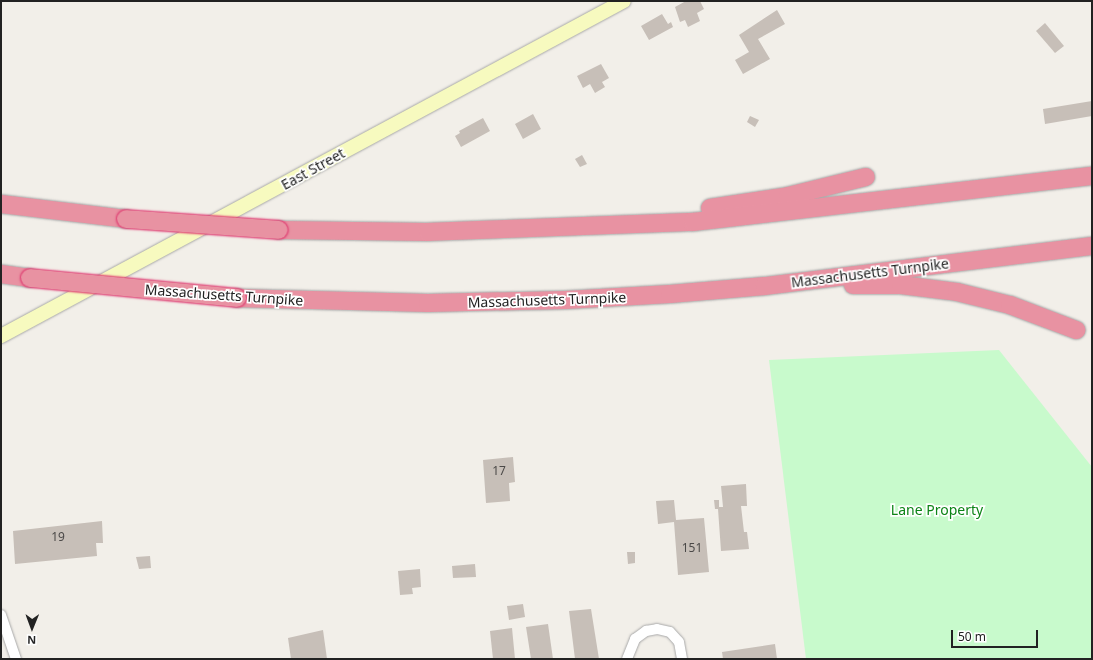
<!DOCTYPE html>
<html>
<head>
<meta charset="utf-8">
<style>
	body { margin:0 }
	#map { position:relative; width:1093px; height:660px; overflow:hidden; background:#f2efe9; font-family:"Noto Sans",sans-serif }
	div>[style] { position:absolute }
	.park>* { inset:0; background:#c8facc }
	.building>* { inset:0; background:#c7bfb8 }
	.roads { filter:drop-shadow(0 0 1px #a9a9a9) drop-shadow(0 0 1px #a9a9a9) }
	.street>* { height:10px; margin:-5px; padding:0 5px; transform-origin:5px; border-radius:5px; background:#fff }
	.secondary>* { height:14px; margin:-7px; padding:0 7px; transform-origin:7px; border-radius:7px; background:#f7fabf }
	.highway>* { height:18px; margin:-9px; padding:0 9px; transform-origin:9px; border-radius:9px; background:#e892a2 }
	.bridges { filter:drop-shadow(0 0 1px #dc2a67) drop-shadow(0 0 1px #dc2a67) }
	.highway-bridge>* { height:18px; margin:-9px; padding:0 9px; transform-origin:9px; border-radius:9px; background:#e892a2 }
	span { translate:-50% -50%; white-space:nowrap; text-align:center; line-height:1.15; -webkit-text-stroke:3.5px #fff; paint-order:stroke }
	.number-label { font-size:12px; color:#4b4948 }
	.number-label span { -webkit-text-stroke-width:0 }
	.street-label { font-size:14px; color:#222 }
	.park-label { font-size:14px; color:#0c8416 }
	.frame { position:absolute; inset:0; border:2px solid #222; pointer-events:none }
	.north { position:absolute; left:12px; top:608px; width:40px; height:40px; -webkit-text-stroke:3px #fff; paint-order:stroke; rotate:181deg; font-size:11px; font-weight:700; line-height:16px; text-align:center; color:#222 }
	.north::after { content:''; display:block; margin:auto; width:14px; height:18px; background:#222; clip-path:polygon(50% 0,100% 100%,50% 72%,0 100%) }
	.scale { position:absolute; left:951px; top:630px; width:87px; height:18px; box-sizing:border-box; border:2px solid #222; border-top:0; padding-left:5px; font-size:12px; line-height:14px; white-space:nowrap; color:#222; -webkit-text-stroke:3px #fff; paint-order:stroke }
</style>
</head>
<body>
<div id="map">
	<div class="park">
		<i style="clip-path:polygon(999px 350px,1092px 467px,1092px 659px,806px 659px,769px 360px)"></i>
	</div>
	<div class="building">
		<i style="clip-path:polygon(686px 1px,700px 1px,704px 9px,697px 13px,700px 21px,688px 27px,685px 20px,680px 22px,675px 7px)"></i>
		<i style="clip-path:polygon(777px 10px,785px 24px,758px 39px,770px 59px,743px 74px,735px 60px,749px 52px,739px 35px)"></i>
		<i style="clip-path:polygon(662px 14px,668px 24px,671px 22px,673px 27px,649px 40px,641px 26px)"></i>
		<i style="clip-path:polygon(1045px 23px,1064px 46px,1055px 53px,1036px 31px)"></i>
		<i style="clip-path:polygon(601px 64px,609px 78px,602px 82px,605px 87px,595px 93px,590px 84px,583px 88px,577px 76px)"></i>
		<i style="clip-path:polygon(1092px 101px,1092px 116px,1045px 124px,1043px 109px)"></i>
		<i style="clip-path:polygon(533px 114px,541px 129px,523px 139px,515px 124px)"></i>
		<i style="clip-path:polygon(750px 116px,759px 120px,755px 127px,747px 122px)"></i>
		<i style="clip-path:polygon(483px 118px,490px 131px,461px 147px,455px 136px,460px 133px,459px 131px)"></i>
		<i style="clip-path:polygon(582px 155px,587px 164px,580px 167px,575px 159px)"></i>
		<i style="clip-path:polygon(513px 457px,515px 482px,509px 483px,510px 501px,486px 503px,483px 460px)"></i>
		<i style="clip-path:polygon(746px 484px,747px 506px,741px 506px,744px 532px,747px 532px,749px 549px,721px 551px,718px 509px,715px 509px,714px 500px,719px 500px,719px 507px,723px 507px,721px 486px)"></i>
		<i style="clip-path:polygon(674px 500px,676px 520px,704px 518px,709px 572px,678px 575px,674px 522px,658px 524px,656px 501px)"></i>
		<i style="clip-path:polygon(102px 521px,103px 543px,96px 543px,97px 556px,15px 564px,13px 531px)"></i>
		<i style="clip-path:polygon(627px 552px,635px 552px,635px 563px,628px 564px)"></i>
		<i style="clip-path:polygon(150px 556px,151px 568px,139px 569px,136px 557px)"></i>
		<i style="clip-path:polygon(475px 564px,476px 577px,453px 578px,452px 566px)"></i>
		<i style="clip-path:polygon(420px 569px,421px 587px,412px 588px,413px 594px,400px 595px,398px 571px)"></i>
		<i style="clip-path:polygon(523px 604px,525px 617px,509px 620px,507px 606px)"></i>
		<i style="clip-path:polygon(591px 609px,599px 659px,575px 659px,569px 611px)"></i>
		<i style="clip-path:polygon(548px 624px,553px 659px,531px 659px,526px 627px)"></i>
		<i style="clip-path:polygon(512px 628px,515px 659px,493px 659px,490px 631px)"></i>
		<i style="clip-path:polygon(323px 630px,327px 659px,291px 659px,288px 638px)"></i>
		<i style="clip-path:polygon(775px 644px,777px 659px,723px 659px,722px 652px)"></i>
	</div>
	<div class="roads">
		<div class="street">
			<i style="left:1px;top:615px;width:46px;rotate:71.2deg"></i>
			<i style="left:627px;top:659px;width:22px;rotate:-68deg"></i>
			<i style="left:635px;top:639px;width:14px;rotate:-36deg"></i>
			<i style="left:646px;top:631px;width:11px;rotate:-10deg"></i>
			<i style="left:657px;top:629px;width:13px;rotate:13deg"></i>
			<i style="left:670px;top:632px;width:13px;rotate:48deg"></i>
			<i style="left:679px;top:642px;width:17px;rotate:80deg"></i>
		</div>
		<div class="secondary">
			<i style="left:1px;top:336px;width:707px;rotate:-28.27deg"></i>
		</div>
		<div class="highway">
			<i style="left:1px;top:204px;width:126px;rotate:6.8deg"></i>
			<i style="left:710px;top:208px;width:79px;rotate:-8.7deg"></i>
			<i style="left:788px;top:196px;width:80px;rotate:-13.7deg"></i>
			<i style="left:279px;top:230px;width:149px;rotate:0.8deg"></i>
			<i style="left:428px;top:232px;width:265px;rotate:-2.2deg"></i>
			<i style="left:693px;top:222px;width:402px;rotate:-6.6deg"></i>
			<i style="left:1px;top:274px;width:29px;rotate:8deg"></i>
			<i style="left:853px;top:285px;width:48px"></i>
			<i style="left:901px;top:285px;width:56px;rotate:7.1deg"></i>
			<i style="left:957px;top:292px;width:55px;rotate:13.8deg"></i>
			<i style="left:1010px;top:305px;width:71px;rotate:20.7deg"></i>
			<i style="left:237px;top:298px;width:191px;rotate:1.5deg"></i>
			<i style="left:428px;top:303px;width:137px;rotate:-1.3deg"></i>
			<i style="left:565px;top:300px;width:105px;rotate:-3.3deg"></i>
			<i style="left:670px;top:294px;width:95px;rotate:-4.8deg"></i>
			<i style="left:765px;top:286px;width:329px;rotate:-7deg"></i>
		</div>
	</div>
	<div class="bridges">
		<div class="highway-bridge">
			<i style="left:126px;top:219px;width:153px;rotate:4.1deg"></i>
			<i style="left:30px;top:278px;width:208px;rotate:5.5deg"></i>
		</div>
	</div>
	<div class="number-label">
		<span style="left:499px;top:471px">17</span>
		<span style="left:58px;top:537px">19</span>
		<span style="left:692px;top:548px">151</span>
	</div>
	<div class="street-label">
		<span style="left:313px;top:169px;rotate:-29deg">East Street</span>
		<span style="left:870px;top:273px;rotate:-7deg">Massachusetts Turnpike</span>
		<span style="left:224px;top:295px;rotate:4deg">Massachusetts Turnpike</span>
		<span style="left:547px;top:300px;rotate:-2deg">Massachusetts Turnpike</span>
	</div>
	<div class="park-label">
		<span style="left:937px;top:510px">Lane Property</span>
	</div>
	<div class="frame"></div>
	<div class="north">N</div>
	<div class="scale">50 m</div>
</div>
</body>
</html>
